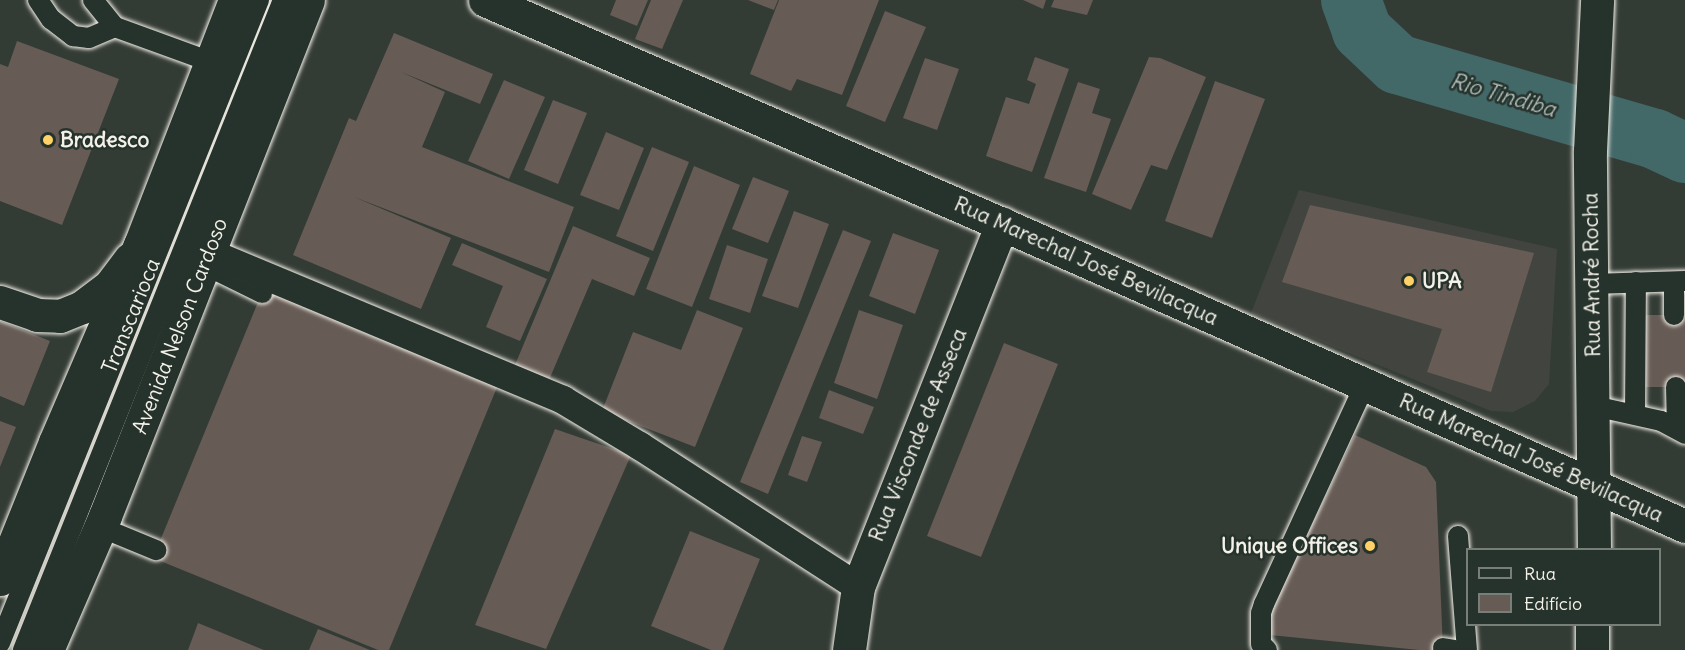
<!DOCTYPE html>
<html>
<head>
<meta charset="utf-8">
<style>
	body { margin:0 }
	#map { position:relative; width:1685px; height:650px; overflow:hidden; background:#333b35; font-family:Delius,sans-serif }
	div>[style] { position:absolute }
	.built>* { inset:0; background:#42453f }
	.river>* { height:60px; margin:-30px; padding:0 30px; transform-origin:30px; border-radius:30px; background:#436868 }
	.building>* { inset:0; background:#665b55 }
	.roads { filter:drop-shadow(0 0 2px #f4f1e8) drop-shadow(0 0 2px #f4f1e8) }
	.service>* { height:20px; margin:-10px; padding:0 10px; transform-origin:10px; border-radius:10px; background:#26332d }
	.pedestrian>* { height:28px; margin:-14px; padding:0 14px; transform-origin:14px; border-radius:14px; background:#26332d }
	.minor>* { height:33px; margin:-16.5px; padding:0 16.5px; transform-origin:16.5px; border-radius:16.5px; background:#26332d }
	.tertiary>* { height:33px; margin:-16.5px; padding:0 16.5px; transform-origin:16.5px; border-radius:16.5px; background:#26332d }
	.secondary>* { height:33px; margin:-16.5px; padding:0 16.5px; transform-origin:16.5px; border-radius:16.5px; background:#26332d }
	.primary>* { height:33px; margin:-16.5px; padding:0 16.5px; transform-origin:16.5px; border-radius:16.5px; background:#26332d }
	.dots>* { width:16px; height:16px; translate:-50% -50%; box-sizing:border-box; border:3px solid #26332d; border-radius:50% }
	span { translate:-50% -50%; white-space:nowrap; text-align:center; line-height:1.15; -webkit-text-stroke:5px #26332d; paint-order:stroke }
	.poi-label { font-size:21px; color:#f4f1e8; font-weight:700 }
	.left { translate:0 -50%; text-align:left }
	.right { translate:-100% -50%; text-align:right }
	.street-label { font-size:21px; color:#f4f1e8 }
	.water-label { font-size:22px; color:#adbab5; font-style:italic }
	.legend { position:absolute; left:1466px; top:548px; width:195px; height:78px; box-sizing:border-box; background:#26332d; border:2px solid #787f78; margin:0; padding:8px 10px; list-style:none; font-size:18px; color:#f4f1e8 }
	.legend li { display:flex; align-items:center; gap:12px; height:30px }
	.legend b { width:30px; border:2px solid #787f78 }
</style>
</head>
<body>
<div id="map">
	<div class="built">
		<i style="clip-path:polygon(1299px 190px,1557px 249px,1549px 384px,1535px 401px,1513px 412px,1491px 411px,1251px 313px)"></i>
	</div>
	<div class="river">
		<i style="left:1351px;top:0;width:33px;rotate:70deg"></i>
		<i style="left:1362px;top:31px;width:48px;rotate:43.3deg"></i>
		<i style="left:1397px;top:64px;width:269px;rotate:16.2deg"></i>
		<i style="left:1655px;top:139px;width:33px;rotate:25deg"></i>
	</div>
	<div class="building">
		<i style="clip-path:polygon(616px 0,648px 0,637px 26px,610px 15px)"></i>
		<i style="clip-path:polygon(651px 0,683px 0,662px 49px,635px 39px)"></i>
		<i style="clip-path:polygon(748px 0,778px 0,774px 10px)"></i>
		<i style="clip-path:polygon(779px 0,879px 0,842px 95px,797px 79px,791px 91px,750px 74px)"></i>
		<i style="clip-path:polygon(1023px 0,1046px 0,1043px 9px)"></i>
		<i style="clip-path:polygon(1054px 0,1093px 0,1087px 15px,1051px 7px)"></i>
		<i style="clip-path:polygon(885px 11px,926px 27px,885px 122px,846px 106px)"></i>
		<i style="clip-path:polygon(394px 33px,493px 74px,480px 104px,401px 72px,445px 92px,422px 147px,574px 207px,549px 272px,354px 197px,451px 238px,421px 309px,293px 255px,349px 118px,356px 121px)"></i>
		<i style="clip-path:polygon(17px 41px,119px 79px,62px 225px,0 201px,0 64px,8px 67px)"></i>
		<i style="clip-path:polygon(1035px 57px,1069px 69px,1032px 172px,986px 156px,1006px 97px,1029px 104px,1036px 84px,1027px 80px)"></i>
		<i style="clip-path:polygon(1149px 57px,1160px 58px,1206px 77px,1167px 170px,1151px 165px,1131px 210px,1092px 194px)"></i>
		<i style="clip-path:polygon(925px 58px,959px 69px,937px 130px,903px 118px)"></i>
		<i style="clip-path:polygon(504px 80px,545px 97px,509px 179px,468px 161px)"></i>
		<i style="clip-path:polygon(1215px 81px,1265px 99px,1212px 238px,1165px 221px)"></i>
		<i style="clip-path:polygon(1078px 82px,1100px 89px,1092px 113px,1111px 119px,1086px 192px,1044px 178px)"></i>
		<i style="clip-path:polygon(553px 100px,587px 113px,558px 184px,524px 170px)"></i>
		<i style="clip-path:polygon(606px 132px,644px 148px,619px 210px,580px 195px)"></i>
		<i style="clip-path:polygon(652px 147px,689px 162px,653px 251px,616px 236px)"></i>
		<i style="clip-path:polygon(694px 166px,740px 185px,692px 307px,646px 289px)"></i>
		<i style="clip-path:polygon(753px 177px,789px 191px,768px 243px,732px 229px)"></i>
		<i style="clip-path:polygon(1310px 205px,1534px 253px,1491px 392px,1427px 372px,1442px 329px,1282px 282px)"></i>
		<i style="clip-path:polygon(794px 211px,829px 224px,798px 308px,762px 296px)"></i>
		<i style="clip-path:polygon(573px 226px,650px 258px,634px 296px,592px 279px,549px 380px,515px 365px)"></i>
		<i style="clip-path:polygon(843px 230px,871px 241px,768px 494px,740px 482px)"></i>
		<i style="clip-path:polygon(893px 233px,939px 250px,915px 314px,869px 296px)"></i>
		<i style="clip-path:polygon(462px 243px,547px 279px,520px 341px,486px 327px,503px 286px,452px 265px)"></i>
		<i style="clip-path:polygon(727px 245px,768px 259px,750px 313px,709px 299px)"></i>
		<i style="clip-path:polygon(265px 285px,500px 380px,389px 650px,378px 650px,153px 558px)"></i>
		<i style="clip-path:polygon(697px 310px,743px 328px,695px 447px,602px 411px,633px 332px,681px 350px)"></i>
		<i style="clip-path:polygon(859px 310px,903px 325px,877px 399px,834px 383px)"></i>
		<i style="clip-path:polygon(1644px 315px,1685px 315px,1685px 387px,1643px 387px)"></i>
		<i style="clip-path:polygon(0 321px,50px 341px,24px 406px,0 396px)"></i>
		<i style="clip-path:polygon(1004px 343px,1058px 364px,981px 557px,927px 536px)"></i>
		<i style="clip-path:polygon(829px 390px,874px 407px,863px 434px,819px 418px)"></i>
		<i style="clip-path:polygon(0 421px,16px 427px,0 467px)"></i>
		<i style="clip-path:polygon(555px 429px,631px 455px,546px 649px,475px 625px)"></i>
		<i style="clip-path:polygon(1355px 435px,1426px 467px,1436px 482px,1443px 650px,1419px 650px,1270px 635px,1271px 611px)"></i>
		<i style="clip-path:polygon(802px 436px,822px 442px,807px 482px,788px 475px)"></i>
		<i style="clip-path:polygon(690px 531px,760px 559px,723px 650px,711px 650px,651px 626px)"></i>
		<i style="clip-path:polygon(198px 623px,264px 650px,188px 650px)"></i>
		<i style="clip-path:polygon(318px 629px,370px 650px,309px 650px)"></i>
	</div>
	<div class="roads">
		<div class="service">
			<i style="left:38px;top:0;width:23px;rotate:56deg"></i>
			<i style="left:51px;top:19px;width:28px;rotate:38deg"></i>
			<i style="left:73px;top:36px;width:16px;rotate:7deg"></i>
			<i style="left:89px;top:38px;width:28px;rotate:-23deg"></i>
			<i style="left:93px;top:0;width:35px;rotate:51deg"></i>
			<i style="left:115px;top:27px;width:102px;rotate:20deg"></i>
			<i style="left:203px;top:264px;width:66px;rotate:26.2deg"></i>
			<i style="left:1674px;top:282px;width:33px;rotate:90deg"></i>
			<i style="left:1592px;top:284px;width:93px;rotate:-1.8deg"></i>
			<i style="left:1676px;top:387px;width:42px;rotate:88.6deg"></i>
			<i style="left:1594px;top:406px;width:69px;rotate:12.6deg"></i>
			<i style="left:1661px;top:421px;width:27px;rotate:28deg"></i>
			<i style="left:1635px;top:414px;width:132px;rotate:-89.6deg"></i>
			<i style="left:100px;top:527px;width:61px;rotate:22.3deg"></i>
			<i style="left:1458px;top:536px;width:114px;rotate:85.5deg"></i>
			<i style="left:0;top:643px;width:693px;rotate:-68.06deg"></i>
			<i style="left:1443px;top:648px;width:11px;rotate:10deg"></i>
			<i style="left:23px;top:650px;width:700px;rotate:-68.2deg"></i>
			<i style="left:1267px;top:650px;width:8px;rotate:-135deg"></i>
			<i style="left:1261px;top:644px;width:31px;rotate:-90deg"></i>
			<i style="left:1261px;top:613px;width:9px;rotate:-72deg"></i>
			<i style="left:1264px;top:604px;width:242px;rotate:-65.3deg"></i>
		</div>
		<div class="pedestrian">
			<i style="left:208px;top:252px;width:385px;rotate:22.6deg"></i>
			<i style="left:563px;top:400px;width:90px;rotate:30.9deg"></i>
			<i style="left:640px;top:446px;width:260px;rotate:32.9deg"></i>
		</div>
		<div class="minor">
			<i style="left:849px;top:650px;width:64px;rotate:-81.9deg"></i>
			<i style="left:858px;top:587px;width:391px;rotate:-68.4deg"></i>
		</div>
		<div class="tertiary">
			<i style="left:485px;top:0;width:563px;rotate:23.43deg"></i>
			<i style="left:1002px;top:224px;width:747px;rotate:23.85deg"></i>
		</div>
		<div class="secondary">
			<i style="left:0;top:302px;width:39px;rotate:19deg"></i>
			<i style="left:37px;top:315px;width:23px;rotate:2deg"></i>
			<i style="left:60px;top:316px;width:24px;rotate:-22deg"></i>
			<i style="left:82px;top:307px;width:34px;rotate:-37deg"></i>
			<i style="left:109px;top:287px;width:35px;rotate:-53deg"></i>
			<i style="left:1594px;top:550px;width:399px;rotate:-90.6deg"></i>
			<i style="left:1590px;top:151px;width:151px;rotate:-87.3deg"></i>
			<i style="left:1592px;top:650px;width:26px;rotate:-90deg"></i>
		</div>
		<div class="primary">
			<i style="left:0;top:579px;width:148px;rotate:-68.1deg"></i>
			<i style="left:55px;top:442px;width:215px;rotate:-66.7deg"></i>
			<i style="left:140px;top:245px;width:263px;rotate:-68.8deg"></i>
			<i style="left:47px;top:650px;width:146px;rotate:-66.6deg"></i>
			<i style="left:105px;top:516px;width:554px;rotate:-68.52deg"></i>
		</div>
	</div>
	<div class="dots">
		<i style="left:48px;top:140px;background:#ffd166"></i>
		<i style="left:1409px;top:281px;background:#ffd166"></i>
		<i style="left:1370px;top:546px;background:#ffd166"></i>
	</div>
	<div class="poi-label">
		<span class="left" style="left:60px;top:140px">Bradesco</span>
		<span class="left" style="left:1422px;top:281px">UPA</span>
		<span class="right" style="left:1358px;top:546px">Unique Offices</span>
	</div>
	<div class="street-label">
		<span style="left:1086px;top:261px;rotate:24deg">Rua Marechal José Bevilacqua</span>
		<span style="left:1592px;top:275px;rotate:-91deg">Rua André Rocha</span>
		<span style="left:131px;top:316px;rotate:-68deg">Transcarioca</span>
		<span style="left:180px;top:326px;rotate:-69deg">Avenida Nelson Cardoso</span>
		<span style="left:918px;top:435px;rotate:-68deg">Rua Visconde de Asseca</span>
		<span style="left:1531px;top:458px;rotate:24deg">Rua Marechal José Bevilacqua</span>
	</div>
	<div class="water-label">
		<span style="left:1503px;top:95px;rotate:16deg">Rio Tindiba</span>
	</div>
	<ul class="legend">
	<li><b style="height:8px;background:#26332d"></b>Rua</li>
	<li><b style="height:16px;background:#665b55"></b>Edifício</li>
	</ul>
</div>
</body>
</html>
